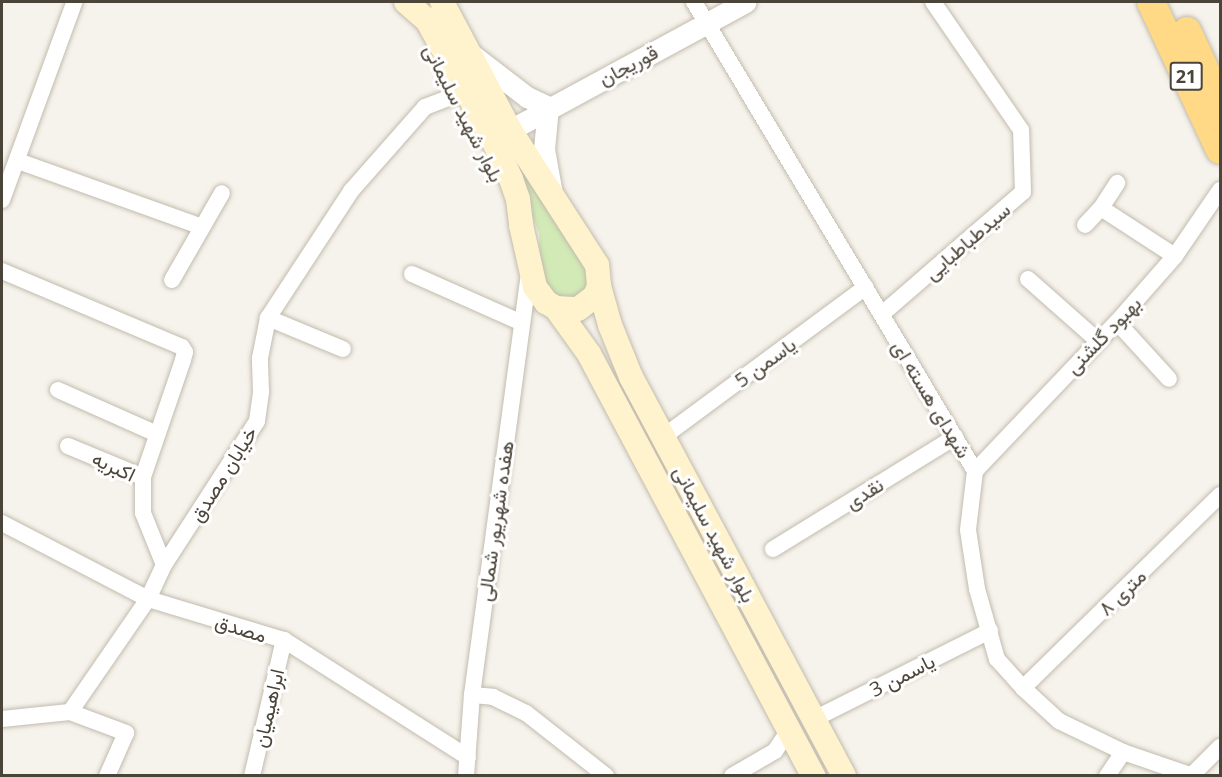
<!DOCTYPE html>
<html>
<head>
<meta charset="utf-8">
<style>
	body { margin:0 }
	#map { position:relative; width:1222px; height:777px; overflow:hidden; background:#f6f3ec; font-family:"Open Sans",Vazirmatn,sans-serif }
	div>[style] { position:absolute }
	.green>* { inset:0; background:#d2eab5 }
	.roads { filter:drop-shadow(0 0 2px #c2bbae) drop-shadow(0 0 2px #c2bbae) }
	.minor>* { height:16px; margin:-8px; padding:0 8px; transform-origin:8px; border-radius:8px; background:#fff }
	.tertiary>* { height:21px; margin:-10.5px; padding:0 10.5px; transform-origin:10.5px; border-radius:10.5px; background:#fff }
	.secondary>* { height:24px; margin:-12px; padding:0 12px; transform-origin:12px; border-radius:12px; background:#fff3cd }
	.trunk>* { height:28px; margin:-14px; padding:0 14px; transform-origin:14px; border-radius:14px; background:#ffd985 }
	span { translate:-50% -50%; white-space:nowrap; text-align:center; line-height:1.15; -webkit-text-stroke:6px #fff; paint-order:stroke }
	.shield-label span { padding:2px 4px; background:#fff; border:2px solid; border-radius:4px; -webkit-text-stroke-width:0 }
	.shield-label { font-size:18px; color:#4b4439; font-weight:700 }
	.street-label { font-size:20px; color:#4b4439 }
	.frame { position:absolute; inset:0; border:3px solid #4b4439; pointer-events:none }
</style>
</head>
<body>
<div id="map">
	<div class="green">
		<i style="clip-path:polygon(514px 156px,591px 266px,589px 286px,577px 296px,564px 298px,547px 292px,540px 260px,539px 233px,510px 160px)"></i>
	</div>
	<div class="roads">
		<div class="minor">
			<i style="left:694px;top:2px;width:547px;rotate:59.07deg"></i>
			<i style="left:975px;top:471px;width:59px;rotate:96.8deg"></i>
			<i style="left:968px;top:530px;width:60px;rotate:81.3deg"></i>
			<i style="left:977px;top:589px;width:73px;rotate:74.1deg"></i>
			<i style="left:997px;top:659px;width:39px;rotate:48deg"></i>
			<i style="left:1023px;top:688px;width:49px;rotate:42.5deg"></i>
			<i style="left:1059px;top:721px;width:71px;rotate:25.8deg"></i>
			<i style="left:1123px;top:752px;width:74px;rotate:18.9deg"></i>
			<i style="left:18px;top:161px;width:195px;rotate:19.7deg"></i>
			<i style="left:2px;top:200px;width:210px;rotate:-69.9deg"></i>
			<i style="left:1101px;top:208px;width:88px;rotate:33deg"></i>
			<i style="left:1085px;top:225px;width:23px;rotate:-47deg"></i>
			<i style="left:1101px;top:208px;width:30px;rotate:-57deg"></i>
			<i style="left:2px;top:271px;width:195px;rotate:22.9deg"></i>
			<i style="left:182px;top:347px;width:6px;rotate:59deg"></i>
			<i style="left:185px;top:352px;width:8px;rotate:104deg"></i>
			<i style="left:183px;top:360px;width:124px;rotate:108.9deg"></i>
			<i style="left:412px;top:274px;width:120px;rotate:24deg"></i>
			<i style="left:1028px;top:279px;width:92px;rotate:41.5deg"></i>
			<i style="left:172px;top:280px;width:100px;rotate:-60.1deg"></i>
			<i style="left:882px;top:314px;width:186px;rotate:-40.9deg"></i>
			<i style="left:1023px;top:192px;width:62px;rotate:-91.8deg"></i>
			<i style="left:1021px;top:130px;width:155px;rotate:-124.5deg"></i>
			<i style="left:268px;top:318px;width:81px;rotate:22.5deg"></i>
			<i style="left:1117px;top:322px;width:77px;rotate:47.6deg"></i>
			<i style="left:58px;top:390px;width:108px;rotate:24deg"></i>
			<i style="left:663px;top:437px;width:252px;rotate:-36.5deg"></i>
			<i style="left:68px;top:446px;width:81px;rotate:22.5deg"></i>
			<i style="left:143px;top:477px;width:36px;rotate:90deg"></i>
			<i style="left:143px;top:513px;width:56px;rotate:68deg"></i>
			<i style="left:975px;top:471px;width:206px;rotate:-46.4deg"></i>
			<i style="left:1117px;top:322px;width:88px;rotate:-48.7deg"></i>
			<i style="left:1175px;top:256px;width:80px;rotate:-55.7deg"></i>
			<i style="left:2px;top:523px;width:165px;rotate:27.5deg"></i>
			<i style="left:148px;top:599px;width:142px;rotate:16.8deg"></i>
			<i style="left:284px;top:640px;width:218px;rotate:32.5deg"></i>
			<i style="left:773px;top:549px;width:214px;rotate:-31.6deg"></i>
			<i style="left:1023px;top:688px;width:276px;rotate:-44.4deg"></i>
			<i style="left:472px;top:695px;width:21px;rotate:5deg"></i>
			<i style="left:493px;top:697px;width:37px;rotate:26deg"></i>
			<i style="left:526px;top:713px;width:102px;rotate:38.2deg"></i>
			<i style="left:70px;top:712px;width:60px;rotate:20.6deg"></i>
			<i style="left:126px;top:733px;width:47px;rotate:113.8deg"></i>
			<i style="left:2px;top:719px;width:68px;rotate:-5.9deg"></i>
			<i style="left:70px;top:712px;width:137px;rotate:-55.4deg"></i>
			<i style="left:148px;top:599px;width:38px;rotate:-65deg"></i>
			<i style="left:164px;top:565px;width:171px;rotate:-57.1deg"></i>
			<i style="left:257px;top:421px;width:30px;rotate:-82deg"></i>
			<i style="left:261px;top:391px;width:33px;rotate:-92deg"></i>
			<i style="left:260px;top:358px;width:41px;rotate:-78.7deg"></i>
			<i style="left:268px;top:318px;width:152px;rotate:-56.8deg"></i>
			<i style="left:351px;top:191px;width:112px;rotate:-48.6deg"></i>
			<i style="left:425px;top:107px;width:31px;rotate:-21deg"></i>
			<i style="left:814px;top:719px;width:197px;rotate:-26.6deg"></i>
			<i style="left:1192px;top:775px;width:40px;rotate:-45deg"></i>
			<i style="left:252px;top:776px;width:140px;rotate:-76.8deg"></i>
			<i style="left:466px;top:776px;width:81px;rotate:-85.8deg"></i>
			<i style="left:472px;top:695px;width:425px;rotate:-82.3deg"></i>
			<i style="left:732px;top:776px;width:50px;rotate:-30.2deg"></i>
			<i style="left:775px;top:751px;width:25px;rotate:-56deg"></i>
			<i style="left:1107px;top:776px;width:29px;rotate:-56deg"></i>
		</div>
		<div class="tertiary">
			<i style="left:471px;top:54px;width:71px;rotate:37.5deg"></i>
			<i style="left:527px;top:97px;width:23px;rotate:25deg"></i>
			<i style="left:548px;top:107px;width:42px;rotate:95.4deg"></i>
			<i style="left:544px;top:149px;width:46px;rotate:79.9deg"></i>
			<i style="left:510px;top:130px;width:268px;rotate:-28.5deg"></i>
		</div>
		<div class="secondary">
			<i style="left:406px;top:2px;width:28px;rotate:41deg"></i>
			<i style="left:427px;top:20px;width:135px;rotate:61.2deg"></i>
			<i style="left:492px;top:138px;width:45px;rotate:65.1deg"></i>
			<i style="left:511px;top:179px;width:21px;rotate:71deg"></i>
			<i style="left:518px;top:199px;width:26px;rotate:83deg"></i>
			<i style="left:521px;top:225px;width:64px;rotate:77.3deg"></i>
			<i style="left:535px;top:287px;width:19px;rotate:54deg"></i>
			<i style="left:546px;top:302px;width:12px;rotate:31deg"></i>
			<i style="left:556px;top:308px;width:22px;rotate:3deg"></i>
			<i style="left:578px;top:309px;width:21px;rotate:-37deg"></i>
			<i style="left:595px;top:296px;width:11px;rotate:-68deg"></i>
			<i style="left:599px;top:286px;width:21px;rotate:-95deg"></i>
			<i style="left:597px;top:265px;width:161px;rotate:-122.8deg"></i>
			<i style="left:510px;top:130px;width:145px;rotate:-118deg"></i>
			<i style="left:599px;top:286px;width:41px;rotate:74.2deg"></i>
			<i style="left:610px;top:325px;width:56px;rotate:68deg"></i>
			<i style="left:631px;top:377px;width:452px;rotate:61.9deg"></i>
			<i style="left:556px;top:308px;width:57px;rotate:54.3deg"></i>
			<i style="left:589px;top:354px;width:478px;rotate:62deg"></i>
		</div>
		<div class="trunk">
			<i style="left:1151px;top:2px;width:163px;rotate:65deg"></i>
			<i style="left:1187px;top:31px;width:78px;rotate:65.1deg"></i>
		</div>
	</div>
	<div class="shield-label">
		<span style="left:1186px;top:76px">21</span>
	</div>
	<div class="street-label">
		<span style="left:628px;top:65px;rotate:-28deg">قوریجان</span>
		<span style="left:464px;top:113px;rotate:63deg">بلوار شهید سلیمانی</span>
		<span style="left:967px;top:241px;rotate:-41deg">سیدطباطبایی</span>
		<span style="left:1103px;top:335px;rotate:-46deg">بهبود گلشنی</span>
		<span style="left:765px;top:362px;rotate:-36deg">یاسمن 5</span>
		<span style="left:932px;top:399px;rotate:59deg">شهدای هسته ای</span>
		<span style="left:114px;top:466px;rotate:25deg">اکبریه</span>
		<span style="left:223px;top:474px;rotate:-58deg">خیابان مصدق</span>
		<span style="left:864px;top:493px;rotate:-32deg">نقدی</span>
		<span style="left:495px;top:521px;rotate:-82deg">هفده شهریور شمالی</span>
		<span style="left:715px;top:534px;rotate:62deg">بلوار شهید سلیمانی</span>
		<span style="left:1122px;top:592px;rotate:-44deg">۸ متری</span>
		<span style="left:241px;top:628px;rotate:17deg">مصدق</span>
		<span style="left:902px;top:675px;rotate:-27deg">یاسمن 3</span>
		<span style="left:268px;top:708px;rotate:-77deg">ابراهیمیان</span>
	</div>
	<div class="frame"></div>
</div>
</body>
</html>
